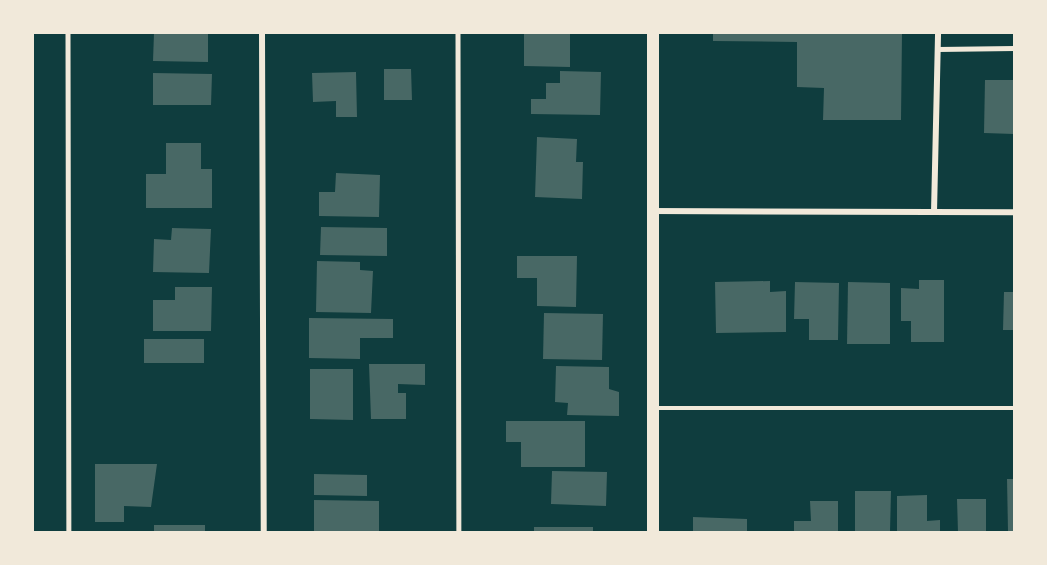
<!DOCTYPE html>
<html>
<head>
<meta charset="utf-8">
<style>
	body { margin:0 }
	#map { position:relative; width:1047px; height:565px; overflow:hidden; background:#0f3d3e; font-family:"Open Sans",sans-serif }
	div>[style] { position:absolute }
	.building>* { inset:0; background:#486865 }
	.service>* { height:4.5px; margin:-2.25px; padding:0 2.25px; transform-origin:2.25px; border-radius:2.25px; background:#f1e9da }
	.minor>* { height:6px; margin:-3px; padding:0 3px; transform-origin:3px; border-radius:3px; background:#f1e9da }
	.secondary>* { height:12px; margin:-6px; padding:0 6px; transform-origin:6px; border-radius:6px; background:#f1e9da }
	span { translate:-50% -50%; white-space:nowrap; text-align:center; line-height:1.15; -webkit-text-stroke:6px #f1e9da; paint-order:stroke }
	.frame { position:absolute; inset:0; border:34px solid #f1e9da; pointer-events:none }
</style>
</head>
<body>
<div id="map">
	<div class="building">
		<i style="clip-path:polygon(154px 33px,208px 33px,208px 62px,153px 61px)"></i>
		<i style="clip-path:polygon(524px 33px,570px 33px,570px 67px,524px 66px)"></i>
		<i style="clip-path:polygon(713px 33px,902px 33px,901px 120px,823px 120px,824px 88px,797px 87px,797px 42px,713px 41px)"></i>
		<i style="clip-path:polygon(384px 69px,411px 69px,412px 100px,384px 100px)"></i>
		<i style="clip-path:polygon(560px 71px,601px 72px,600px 115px,531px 114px,531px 99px,546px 99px,546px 83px,560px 83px)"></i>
		<i style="clip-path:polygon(356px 72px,357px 117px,336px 117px,336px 101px,313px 102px,312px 73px)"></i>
		<i style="clip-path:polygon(153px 73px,212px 74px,211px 105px,153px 105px)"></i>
		<i style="clip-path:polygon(985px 80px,1014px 80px,1014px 134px,984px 133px)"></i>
		<i style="clip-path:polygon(537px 137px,577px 139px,576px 162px,583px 162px,582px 199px,535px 197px)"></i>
		<i style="clip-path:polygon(166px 143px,201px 143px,201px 169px,212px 169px,212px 208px,146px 208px,146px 174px,166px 174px)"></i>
		<i style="clip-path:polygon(336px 173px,380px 175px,379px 217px,319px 216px,319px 192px,335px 192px)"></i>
		<i style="clip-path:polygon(321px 227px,387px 228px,387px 256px,320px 255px)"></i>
		<i style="clip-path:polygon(172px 228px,211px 229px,209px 273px,153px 272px,154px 239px,171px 240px)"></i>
		<i style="clip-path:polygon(517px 256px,577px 256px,576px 307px,537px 306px,537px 278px,517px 278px)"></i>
		<i style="clip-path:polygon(317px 261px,360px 262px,360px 270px,373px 271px,371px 313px,316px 312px)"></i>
		<i style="clip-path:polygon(919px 280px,944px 280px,944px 342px,911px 342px,911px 321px,901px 321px,901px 288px,919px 289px)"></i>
		<i style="clip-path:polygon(770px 281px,770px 292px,786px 291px,786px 332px,716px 333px,715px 282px)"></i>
		<i style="clip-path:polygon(795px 282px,839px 283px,838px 340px,809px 340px,809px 319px,794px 319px)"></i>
		<i style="clip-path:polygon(848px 282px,890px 283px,890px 344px,847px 344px)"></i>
		<i style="clip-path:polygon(175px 287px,212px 287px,211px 331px,153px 331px,153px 300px,175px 300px)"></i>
		<i style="clip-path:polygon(1004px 292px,1014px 292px,1014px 330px,1003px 330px)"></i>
		<i style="clip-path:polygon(544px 313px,603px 314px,602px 360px,543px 359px)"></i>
		<i style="clip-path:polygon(309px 318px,393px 319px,393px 338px,360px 338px,360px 359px,309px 358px)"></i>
		<i style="clip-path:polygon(144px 339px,204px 339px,204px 363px,144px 363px)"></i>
		<i style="clip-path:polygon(369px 364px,425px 364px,425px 385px,398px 384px,398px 393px,406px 393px,406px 419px,371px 419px)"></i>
		<i style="clip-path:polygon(556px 366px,609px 367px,609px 389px,619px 392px,619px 416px,567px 415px,568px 403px,555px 402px)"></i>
		<i style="clip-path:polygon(310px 369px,353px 369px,353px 420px,310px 419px)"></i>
		<i style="clip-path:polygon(506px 421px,585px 421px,585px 467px,521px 467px,521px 442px,506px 442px)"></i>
		<i style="clip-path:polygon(95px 464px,157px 464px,151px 507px,124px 506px,124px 522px,95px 522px)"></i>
		<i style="clip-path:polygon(552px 471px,607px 472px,606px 506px,551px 504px)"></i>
		<i style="clip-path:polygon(314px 474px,367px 475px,367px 496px,314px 495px)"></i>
		<i style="clip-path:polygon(1007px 479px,1014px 479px,1014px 531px,1008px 531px)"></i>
		<i style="clip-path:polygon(855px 491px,891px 491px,890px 532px,855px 532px)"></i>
		<i style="clip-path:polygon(927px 495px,927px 521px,940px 520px,940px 532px,897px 532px,897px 496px)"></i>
		<i style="clip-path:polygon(957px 499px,986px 499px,986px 532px,958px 532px)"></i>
		<i style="clip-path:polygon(314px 500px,379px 501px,379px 532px,314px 532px)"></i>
		<i style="clip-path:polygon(810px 501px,838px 501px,838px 532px,794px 532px,794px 521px,811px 521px)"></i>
		<i style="clip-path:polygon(693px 517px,747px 519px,747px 532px,693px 532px)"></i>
		<i style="clip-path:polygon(154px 525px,205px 525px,205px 532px,154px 532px)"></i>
		<i style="clip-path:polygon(534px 527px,593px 527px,593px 532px,534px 532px)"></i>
	</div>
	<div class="service">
		<i style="left:68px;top:33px;width:499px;rotate:89.9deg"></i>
		<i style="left:458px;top:33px;width:499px;rotate:89.9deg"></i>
		<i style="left:938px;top:49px;width:76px;rotate:-0.8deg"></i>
		<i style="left:655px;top:408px;width:359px"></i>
	</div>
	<div class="minor">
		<i style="left:262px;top:33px;width:499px;rotate:89.8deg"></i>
		<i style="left:651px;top:211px;width:363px;rotate:0.2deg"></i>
		<i style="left:934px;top:212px;width:179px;rotate:-88.7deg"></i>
	</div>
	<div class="secondary">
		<i style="left:653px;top:33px;width:499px;rotate:90deg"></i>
	</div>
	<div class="frame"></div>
</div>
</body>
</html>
